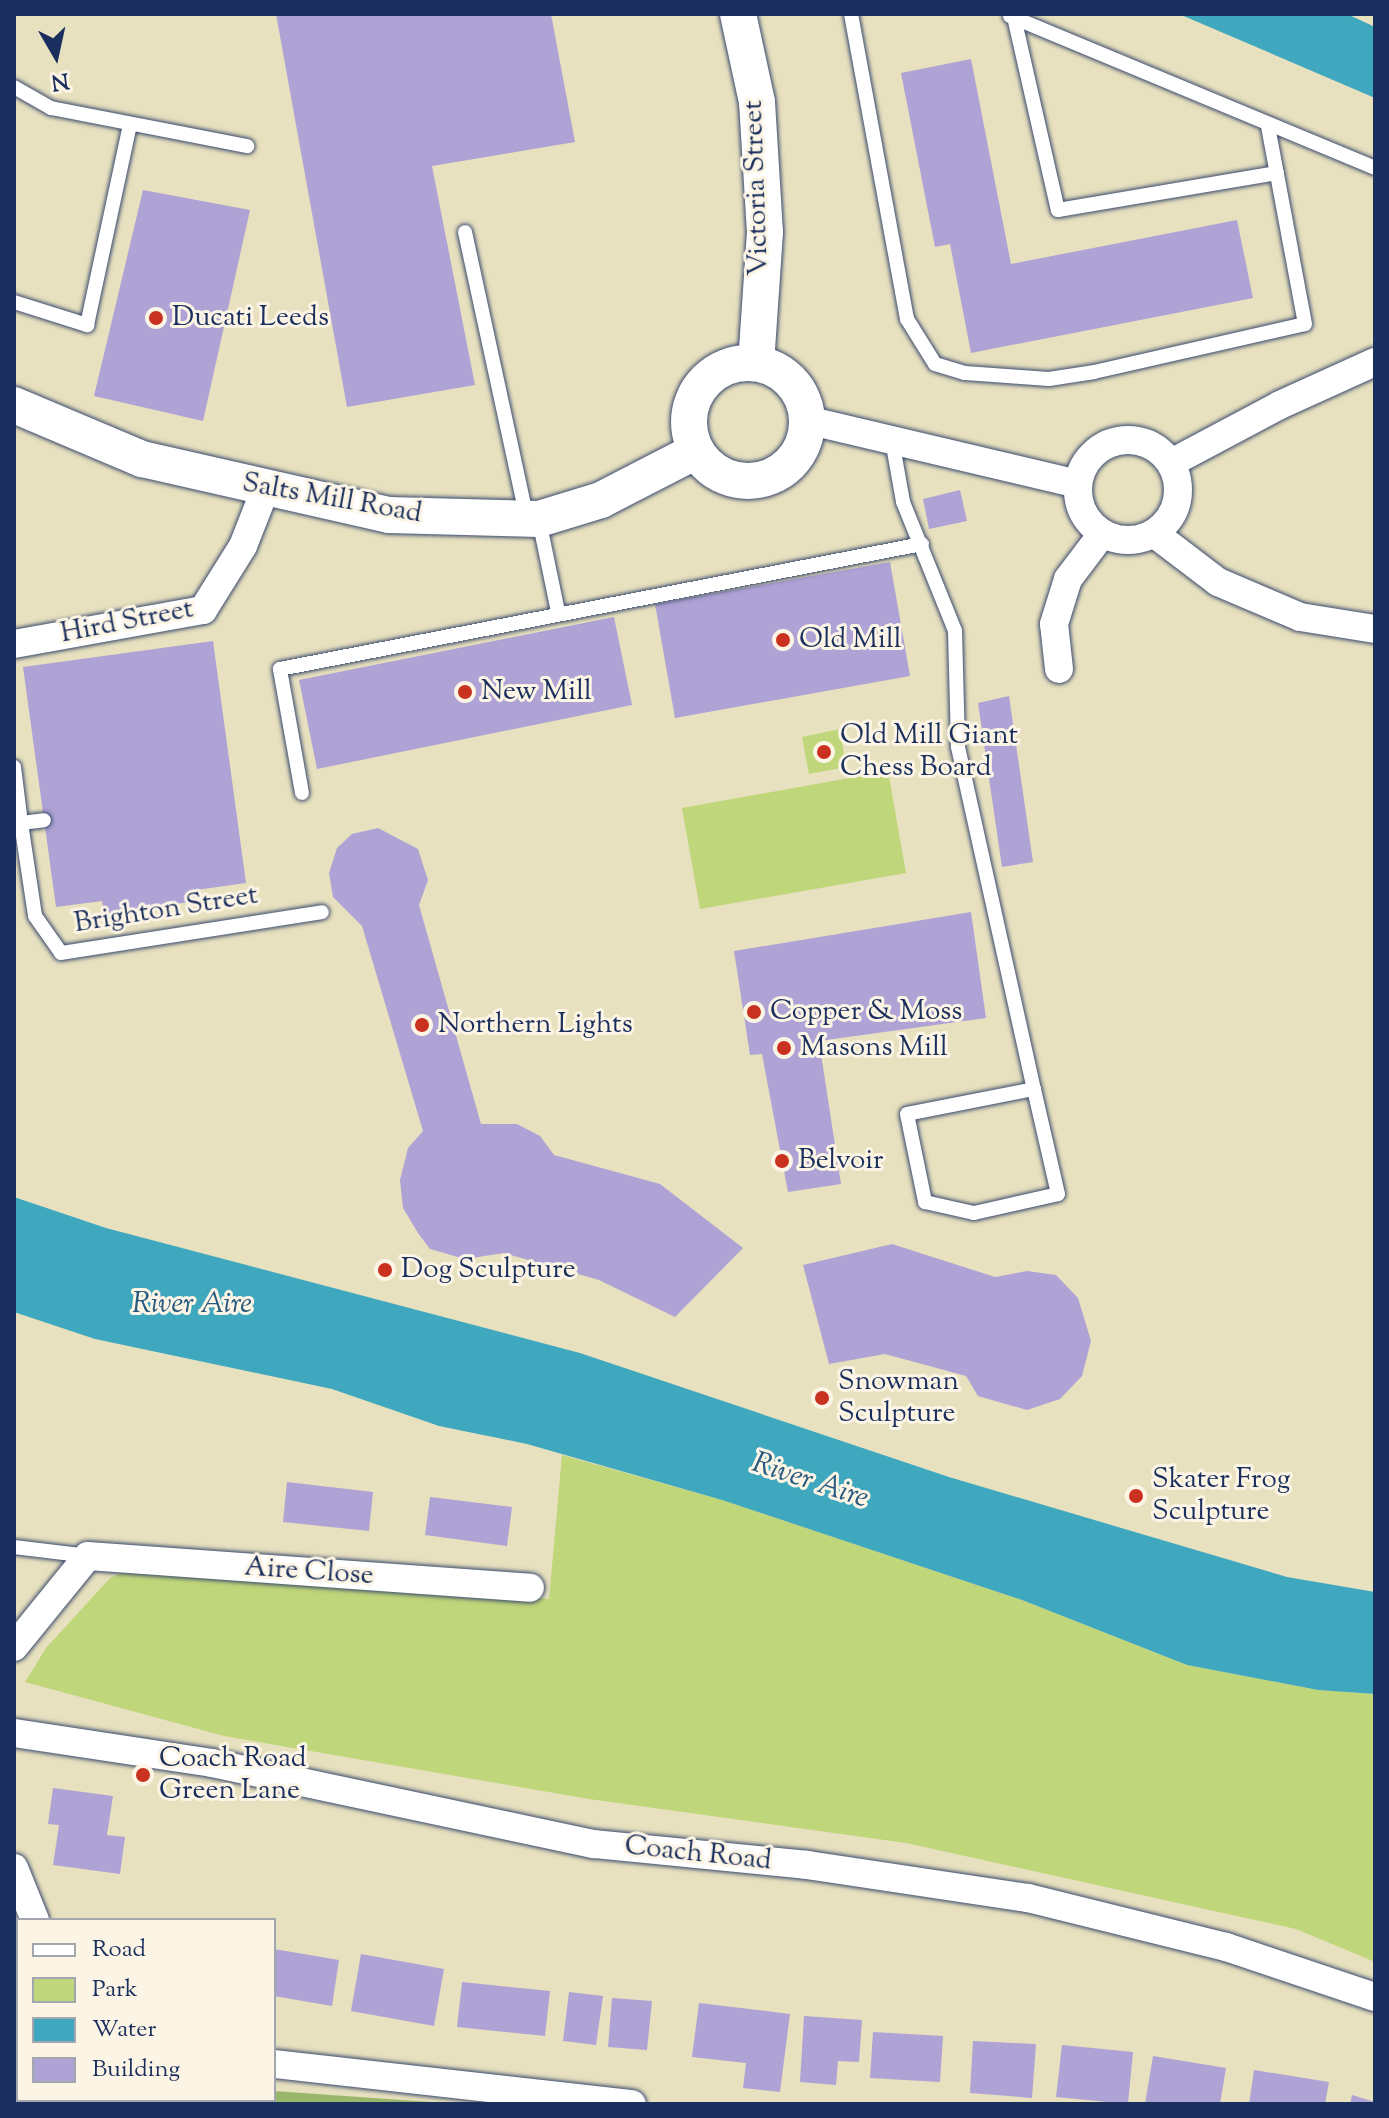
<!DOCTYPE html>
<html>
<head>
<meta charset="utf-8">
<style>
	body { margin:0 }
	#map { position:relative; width:1389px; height:2118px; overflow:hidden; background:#e8e1bf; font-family:"Sorts Mill Goudy",serif }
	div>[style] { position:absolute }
	.green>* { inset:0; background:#c0d67a }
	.forest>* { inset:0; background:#98b76a }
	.water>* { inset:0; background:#3fa8bf }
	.building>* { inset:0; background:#afa2d5 }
	.roads { filter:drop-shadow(0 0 2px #3a4a6d) drop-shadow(0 0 2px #3a4a6d) }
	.service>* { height:14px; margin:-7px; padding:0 7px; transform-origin:7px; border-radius:7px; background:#fff }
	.minor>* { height:28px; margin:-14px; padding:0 14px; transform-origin:14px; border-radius:14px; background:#fff }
	.minor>.ring { margin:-14px; padding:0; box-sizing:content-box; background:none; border:28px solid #fff; border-radius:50% }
	.tertiary>* { height:36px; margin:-18px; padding:0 18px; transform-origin:18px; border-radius:18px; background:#fff }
	.tertiary>.ring { margin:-18px; padding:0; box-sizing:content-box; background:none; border:36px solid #fff; border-radius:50% }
	.dots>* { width:22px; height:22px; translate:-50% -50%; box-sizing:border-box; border:4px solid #fcf5e5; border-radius:50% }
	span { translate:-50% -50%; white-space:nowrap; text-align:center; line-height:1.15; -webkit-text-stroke:6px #fcf5e5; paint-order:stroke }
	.street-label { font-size:28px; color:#1b2f5e }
	.poi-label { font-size:28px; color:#1b2f5e }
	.left { translate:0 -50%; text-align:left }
	.water-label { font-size:30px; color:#285980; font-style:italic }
	.frame { position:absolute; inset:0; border:16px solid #1b2f5e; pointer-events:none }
	.legend { position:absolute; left:16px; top:1918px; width:260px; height:184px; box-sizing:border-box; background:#fcf5e5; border:2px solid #a2a6af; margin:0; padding:10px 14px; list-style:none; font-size:24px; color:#1b2f5e }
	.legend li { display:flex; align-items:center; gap:16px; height:40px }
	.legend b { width:40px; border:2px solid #a2a6af }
	.north { position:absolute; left:16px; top:16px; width:80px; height:80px; -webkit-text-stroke:6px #fcf5e5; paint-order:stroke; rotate:171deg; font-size:22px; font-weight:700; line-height:32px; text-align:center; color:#1b2f5e }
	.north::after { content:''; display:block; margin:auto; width:28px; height:36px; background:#1b2f5e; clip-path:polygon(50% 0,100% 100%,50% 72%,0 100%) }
</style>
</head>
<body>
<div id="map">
	<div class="green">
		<i style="clip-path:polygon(840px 729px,846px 767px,809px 774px,802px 737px)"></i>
		<i style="clip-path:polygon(888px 771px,906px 873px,700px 909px,682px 808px)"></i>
		<i style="clip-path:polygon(562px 1455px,722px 1500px,1022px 1600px,1187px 1665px,1318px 1690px,1375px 1694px,1375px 1962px,1296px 1929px,906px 1843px,589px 1799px,224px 1736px,25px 1682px,46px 1648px,110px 1578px,150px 1560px,549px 1599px)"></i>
	</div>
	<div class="forest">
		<i style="clip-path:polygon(274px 2091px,459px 2104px,161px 2104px,274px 2100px)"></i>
	</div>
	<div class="water">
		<i style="clip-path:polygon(1179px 14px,1347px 14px,1375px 27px,1375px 98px)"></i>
		<i style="clip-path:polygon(14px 1197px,106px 1228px,580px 1353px,949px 1477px,1287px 1577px,1375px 1592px,1375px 1694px,1318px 1690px,1187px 1665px,1022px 1600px,722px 1500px,527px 1444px,439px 1426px,332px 1389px,95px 1339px,14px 1312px)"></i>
	</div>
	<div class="building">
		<i style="clip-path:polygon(276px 14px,551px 14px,575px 142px,432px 166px,475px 385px,347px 407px)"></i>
		<i style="clip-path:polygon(971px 59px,1011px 264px,1237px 220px,1253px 298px,971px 353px,950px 244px,935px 247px,901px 73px)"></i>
		<i style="clip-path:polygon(143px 190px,250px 210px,203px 421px,94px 396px)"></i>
		<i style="clip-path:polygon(960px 490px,967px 521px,929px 529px,923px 499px)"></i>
		<i style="clip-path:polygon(890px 562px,910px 676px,675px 718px,655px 604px)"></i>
		<i style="clip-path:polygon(614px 617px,632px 705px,317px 769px,299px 680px)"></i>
		<i style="clip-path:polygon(213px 641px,246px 883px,196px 890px,197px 901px,104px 914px,102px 901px,56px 907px,23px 667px)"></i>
		<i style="clip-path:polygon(1009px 696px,1033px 862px,1002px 867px,978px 703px)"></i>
		<i style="clip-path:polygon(378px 828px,418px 849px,428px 880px,419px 905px,481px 1124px,517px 1124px,540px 1136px,554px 1155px,660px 1184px,743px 1248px,675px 1317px,599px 1280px,504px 1253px,465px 1259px,430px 1249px,418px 1233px,403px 1208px,400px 1180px,408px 1148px,423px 1131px,362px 926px,333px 897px,329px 873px,337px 848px,352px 834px)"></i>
		<i style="clip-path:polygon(971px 912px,986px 1018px,819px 1041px,841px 1184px,788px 1192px,762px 1054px,750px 1055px,734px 951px)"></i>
		<i style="clip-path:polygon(892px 1244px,995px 1277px,1027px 1271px,1056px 1275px,1078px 1298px,1091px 1341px,1082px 1376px,1060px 1399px,1027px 1410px,978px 1396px,966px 1376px,885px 1354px,829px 1364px,803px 1265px)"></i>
		<i style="clip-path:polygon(287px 1482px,373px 1492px,369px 1531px,283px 1522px)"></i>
		<i style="clip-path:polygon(430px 1497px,512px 1507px,507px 1546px,425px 1535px)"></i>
		<i style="clip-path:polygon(53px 1788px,113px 1796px,107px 1835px,125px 1837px,120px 1874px,53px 1865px,59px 1825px,48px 1824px)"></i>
		<i style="clip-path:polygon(274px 1949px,339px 1960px,332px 2006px,274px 1996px)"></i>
		<i style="clip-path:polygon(361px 1954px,444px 1969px,434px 2026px,351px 2011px)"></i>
		<i style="clip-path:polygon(462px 1982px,550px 1991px,545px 2036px,457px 2027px)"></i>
		<i style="clip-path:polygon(569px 1992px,603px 1996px,596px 2045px,563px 2041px)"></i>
		<i style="clip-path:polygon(612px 1998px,652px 2001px,647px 2050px,608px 2047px)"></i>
		<i style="clip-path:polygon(699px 2003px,790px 2014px,780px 2092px,743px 2088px,746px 2063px,692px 2057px)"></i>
		<i style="clip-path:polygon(804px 2016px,862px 2020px,859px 2062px,838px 2061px,836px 2085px,800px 2082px)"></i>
		<i style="clip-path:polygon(873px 2032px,943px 2036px,940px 2082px,870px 2078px)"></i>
		<i style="clip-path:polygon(973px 2041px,1036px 2044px,1032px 2098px,970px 2093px)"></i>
		<i style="clip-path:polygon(1062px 2045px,1133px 2052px,1128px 2104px,1056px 2097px)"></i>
		<i style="clip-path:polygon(1153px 2056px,1226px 2068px,1220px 2104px,1145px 2104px)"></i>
		<i style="clip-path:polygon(1254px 2070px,1329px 2082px,1325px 2104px,1249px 2104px)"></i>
		<i style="clip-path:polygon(1352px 2095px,1375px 2102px,1375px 2104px,1350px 2104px)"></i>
	</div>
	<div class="roads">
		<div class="service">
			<i style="left:851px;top:14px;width:310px;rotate:79.6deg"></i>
			<i style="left:907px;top:319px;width:53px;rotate:58.1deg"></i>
			<i style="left:935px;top:364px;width:31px;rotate:17deg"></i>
			<i style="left:965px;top:373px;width:84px;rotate:4.1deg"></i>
			<i style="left:1049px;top:379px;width:46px;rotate:-8.8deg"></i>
			<i style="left:1094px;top:372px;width:216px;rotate:-12.8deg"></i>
			<i style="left:1305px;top:324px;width:201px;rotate:-100.6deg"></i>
			<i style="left:1010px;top:16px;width:395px;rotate:22.6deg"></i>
			<i style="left:1014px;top:17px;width:198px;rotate:77.2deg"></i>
			<i style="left:1058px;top:210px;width:222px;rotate:-9.6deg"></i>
			<i style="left:14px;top:87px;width:43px;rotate:29.6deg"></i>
			<i style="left:51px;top:108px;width:200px;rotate:11deg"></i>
			<i style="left:465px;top:232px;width:294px;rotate:77.8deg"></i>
			<i style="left:14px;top:302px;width:77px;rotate:17.5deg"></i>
			<i style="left:87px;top:325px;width:205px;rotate:-77.9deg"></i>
			<i style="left:892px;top:440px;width:63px;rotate:79.9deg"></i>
			<i style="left:903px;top:502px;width:139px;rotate:68deg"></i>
			<i style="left:955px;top:631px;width:116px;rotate:88.5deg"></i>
			<i style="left:958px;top:747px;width:350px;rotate:77.5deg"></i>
			<i style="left:1034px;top:1089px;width:129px;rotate:168.9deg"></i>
			<i style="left:907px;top:1114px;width:90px;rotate:78.4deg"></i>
			<i style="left:925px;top:1202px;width:50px;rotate:12.7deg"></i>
			<i style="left:974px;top:1213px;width:86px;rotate:-12.7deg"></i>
			<i style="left:1058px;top:1194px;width:108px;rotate:-102.9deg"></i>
			<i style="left:539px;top:520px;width:94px;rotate:78.3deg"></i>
			<i style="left:14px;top:767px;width:56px;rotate:82.9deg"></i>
			<i style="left:21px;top:823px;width:23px;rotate:-7deg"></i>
			<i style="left:302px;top:793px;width:126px;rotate:-100.1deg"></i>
			<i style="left:280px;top:669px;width:654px;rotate:-11.02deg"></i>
			<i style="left:21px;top:823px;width:94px;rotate:81.4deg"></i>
			<i style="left:35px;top:916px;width:45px;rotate:54.9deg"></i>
			<i style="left:61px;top:953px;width:264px;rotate:-8.9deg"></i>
			<i style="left:14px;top:1547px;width:75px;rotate:6.9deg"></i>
		</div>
		<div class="minor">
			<i style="left:807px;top:420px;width:277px;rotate:13.3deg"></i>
			<i class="ring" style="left:1078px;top:440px;width:72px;height:72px"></i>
			<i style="left:1171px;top:463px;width:123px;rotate:-28deg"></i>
			<i style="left:1280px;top:405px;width:104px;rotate:-24.4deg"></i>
			<i style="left:1155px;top:534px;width:79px;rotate:37.3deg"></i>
			<i style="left:1218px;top:582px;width:89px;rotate:23.1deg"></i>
			<i style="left:1300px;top:617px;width:76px;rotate:9.1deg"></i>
			<i style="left:14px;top:644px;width:192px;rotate:-10.2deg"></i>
			<i style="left:203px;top:610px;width:75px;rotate:-58deg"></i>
			<i style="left:243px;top:546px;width:60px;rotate:-68.6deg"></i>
			<i style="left:1059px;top:669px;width:45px;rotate:-96.3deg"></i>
			<i style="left:1054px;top:624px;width:47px;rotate:-72.7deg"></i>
			<i style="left:1068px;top:579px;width:56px;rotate:-52.9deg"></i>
			<i style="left:14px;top:1647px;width:117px;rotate:-50.9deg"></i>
			<i style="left:88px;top:1556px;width:443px;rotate:4.1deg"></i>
			<i style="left:14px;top:1733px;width:200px;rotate:8.6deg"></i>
			<i style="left:212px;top:1763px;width:390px;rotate:12deg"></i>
			<i style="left:594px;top:1844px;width:214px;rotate:5.6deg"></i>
			<i style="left:807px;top:1865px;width:223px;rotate:8.5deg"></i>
			<i style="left:1028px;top:1898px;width:204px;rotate:13.9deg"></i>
			<i style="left:1226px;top:1947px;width:157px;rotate:18.6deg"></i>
			<i style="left:14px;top:1868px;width:56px;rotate:68deg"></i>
			<i style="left:274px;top:2064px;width:360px;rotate:6.4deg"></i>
			<i style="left:14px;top:2083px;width:6px;rotate:-45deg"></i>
		</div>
		<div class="tertiary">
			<i style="left:738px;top:14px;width:90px;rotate:77.8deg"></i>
			<i style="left:757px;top:102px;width:130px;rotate:86.5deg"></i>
			<i style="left:765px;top:232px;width:131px;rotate:93.9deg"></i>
			<i class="ring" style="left:689px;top:363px;width:82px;height:82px"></i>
			<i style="left:14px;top:405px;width:139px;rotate:22.9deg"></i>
			<i style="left:142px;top:459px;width:253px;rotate:12.8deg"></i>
			<i style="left:389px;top:515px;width:150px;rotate:1.5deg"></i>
			<i style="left:539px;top:519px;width:65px;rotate:-17deg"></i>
			<i style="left:601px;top:500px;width:107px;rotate:-27.3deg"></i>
		</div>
	</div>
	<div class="dots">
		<i style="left:156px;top:318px;background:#c8321e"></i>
		<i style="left:783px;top:640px;background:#c8321e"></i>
		<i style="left:465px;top:692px;background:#c8321e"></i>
		<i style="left:824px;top:752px;background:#c8321e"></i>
		<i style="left:754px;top:1012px;background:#c8321e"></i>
		<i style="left:422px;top:1025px;background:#c8321e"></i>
		<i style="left:784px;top:1048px;background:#c8321e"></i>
		<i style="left:782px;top:1161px;background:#c8321e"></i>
		<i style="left:385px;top:1270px;background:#c8321e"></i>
		<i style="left:822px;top:1398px;background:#c8321e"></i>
		<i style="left:1136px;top:1496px;background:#c8321e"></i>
		<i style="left:143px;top:1775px;background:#c8321e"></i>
	</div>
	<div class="street-label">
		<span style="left:757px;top:188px;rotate:-92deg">Victoria Street</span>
		<span style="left:332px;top:499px;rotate:10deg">Salts Mill Road</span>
		<span style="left:127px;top:622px;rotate:-11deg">Hird Street</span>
		<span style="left:166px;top:910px;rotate:-9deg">Brighton Street</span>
		<span style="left:309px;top:1572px;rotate:4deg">Aire Close</span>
		<span style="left:698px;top:1854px;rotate:6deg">Coach Road</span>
	</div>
	<div class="poi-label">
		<span class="left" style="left:172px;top:318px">Ducati Leeds</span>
		<span class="left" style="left:799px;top:640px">Old Mill</span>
		<span class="left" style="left:481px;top:692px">New Mill</span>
		<span class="left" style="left:840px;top:752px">Old Mill Giant<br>Chess Board</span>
		<span class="left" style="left:770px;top:1012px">Copper &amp; Moss</span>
		<span class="left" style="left:438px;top:1025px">Northern Lights</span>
		<span class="left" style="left:800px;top:1048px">Masons Mill</span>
		<span class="left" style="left:798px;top:1161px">Belvoir</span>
		<span class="left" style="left:401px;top:1270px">Dog Sculpture</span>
		<span class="left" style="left:838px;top:1398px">Snowman<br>Sculpture</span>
		<span class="left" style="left:1152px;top:1496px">Skater Frog<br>Sculpture</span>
		<span class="left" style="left:159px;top:1775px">Coach Road<br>Green Lane</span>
	</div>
	<div class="water-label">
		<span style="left:192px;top:1305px">River Aire</span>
		<span style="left:810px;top:1482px;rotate:18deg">River Aire</span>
	</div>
	<div class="frame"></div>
	<ul class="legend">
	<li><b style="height:10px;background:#fff"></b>Road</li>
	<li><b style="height:22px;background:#c0d67a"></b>Park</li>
	<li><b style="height:22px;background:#3fa8bf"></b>Water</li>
	<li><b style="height:22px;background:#afa2d5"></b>Building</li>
	</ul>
	<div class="north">N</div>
</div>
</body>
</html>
